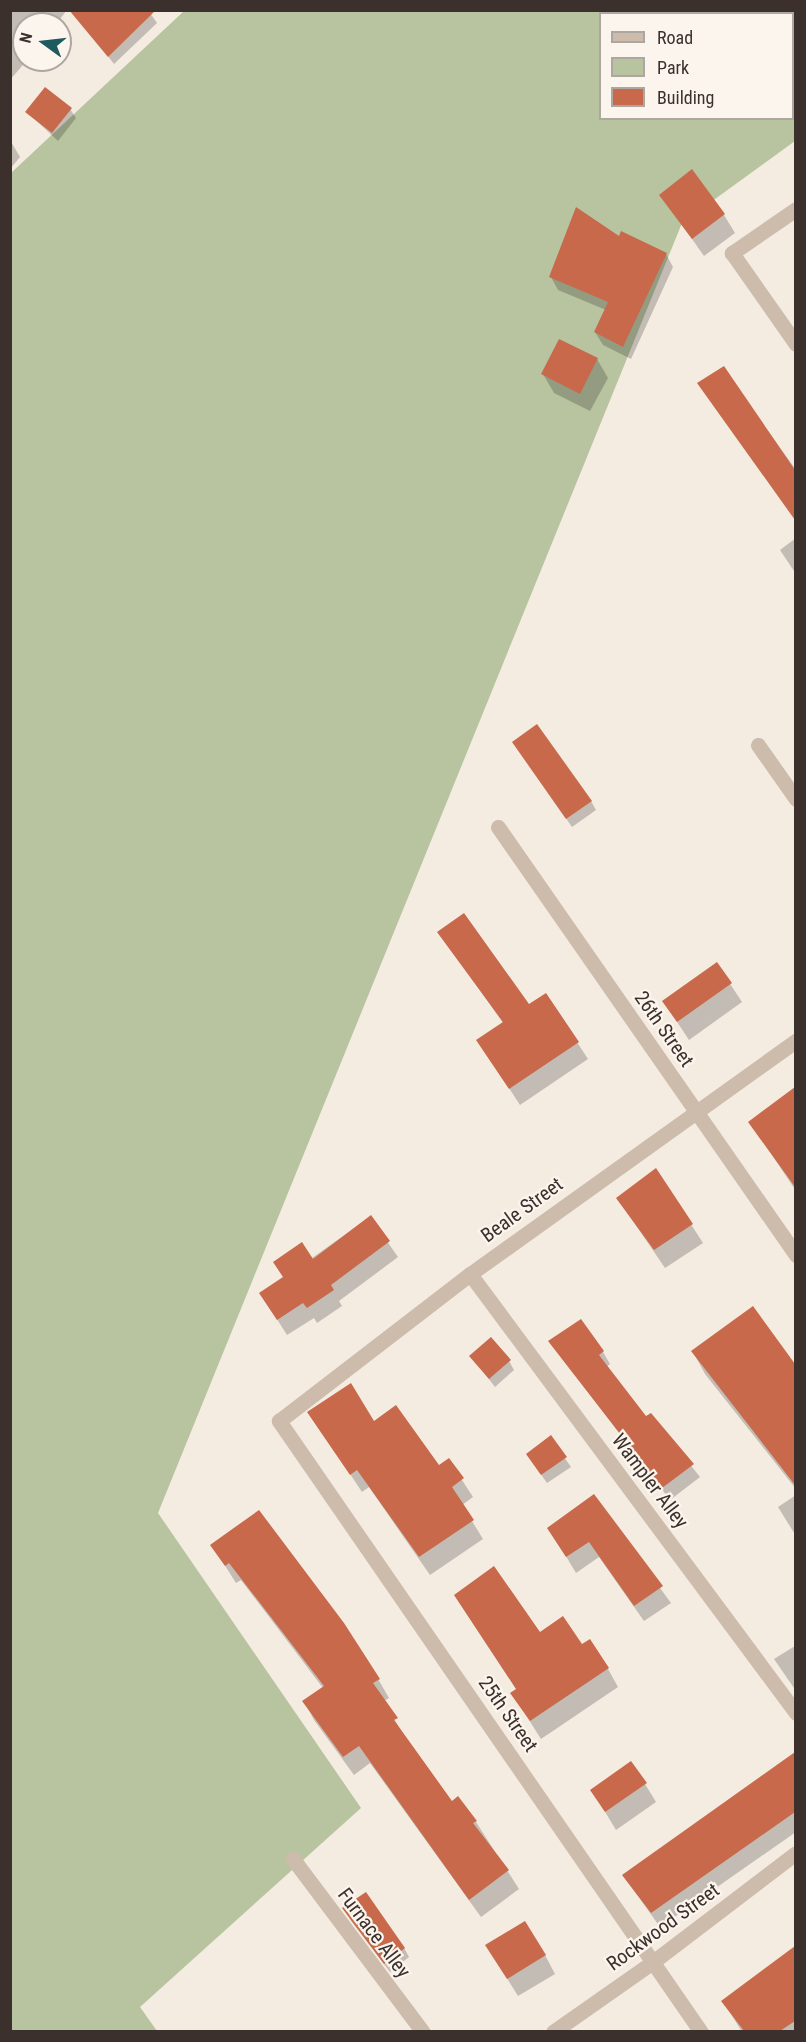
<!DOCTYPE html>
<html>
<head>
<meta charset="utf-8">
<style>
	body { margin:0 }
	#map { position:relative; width:806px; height:2042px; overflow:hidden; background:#f4ebe1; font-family:"Roboto Condensed",sans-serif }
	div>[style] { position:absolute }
	.green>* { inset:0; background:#b8c4a0 }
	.shadow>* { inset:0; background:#0003 }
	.building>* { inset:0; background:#c8694b }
	.minor>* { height:15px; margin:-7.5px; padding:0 7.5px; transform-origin:7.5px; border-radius:7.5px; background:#cdbbac }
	span { translate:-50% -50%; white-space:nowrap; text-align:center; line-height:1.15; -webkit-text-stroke:4.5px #fbf5ee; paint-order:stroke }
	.street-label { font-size:20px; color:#3b302b }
	.frame { position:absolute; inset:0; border:12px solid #3b302b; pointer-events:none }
	.legend { position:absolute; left:599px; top:12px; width:195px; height:108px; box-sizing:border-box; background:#fbf5ee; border:2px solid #aea6a0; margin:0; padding:8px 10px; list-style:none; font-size:18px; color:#3b302b }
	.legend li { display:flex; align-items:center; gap:12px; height:30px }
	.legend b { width:30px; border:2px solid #aea6a0 }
	.north { position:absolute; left:12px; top:12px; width:60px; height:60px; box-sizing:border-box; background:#fbf5ee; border:2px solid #aea6a0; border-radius:50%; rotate:285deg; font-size:16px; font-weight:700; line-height:24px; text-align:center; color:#3b302b }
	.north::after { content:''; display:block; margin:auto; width:21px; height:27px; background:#1f5a5e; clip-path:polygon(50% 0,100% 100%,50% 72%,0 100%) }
</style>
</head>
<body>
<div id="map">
	<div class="green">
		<i style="clip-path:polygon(evenodd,184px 11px,795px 11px,795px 141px,682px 223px,158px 1513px,361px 1808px,140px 2007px,157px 2031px,11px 2032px,11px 173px,184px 11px,600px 14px,792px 14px,792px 118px,600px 118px,600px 14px)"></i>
	</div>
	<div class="shadow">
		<i style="clip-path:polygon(10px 10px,67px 10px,56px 24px,24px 24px,27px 60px,10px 80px)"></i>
		<i style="clip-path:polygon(148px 10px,157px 23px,114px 64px,89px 32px)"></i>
		<i style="clip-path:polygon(70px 109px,76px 118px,58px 141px,27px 112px)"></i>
		<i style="clip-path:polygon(10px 140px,20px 157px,10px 169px)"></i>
		<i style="clip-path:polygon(661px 195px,724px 215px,735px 233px,704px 256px)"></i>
		<i style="clip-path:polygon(619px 239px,666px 254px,673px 267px,631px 359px,603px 345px,595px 332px,606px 310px,558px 290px,551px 277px)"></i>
		<i style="clip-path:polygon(597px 359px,608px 378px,590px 411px,554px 393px,543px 374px)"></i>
		<i style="clip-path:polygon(723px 368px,796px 470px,796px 521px,699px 384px)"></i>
		<i style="clip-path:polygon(796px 538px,796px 574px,780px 550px)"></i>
		<i style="clip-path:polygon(520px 751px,591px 801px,596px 810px,572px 827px)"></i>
		<i style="clip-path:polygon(439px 932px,529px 1006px,546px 995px,588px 1059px,520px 1105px,478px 1040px,503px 1023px)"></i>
		<i style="clip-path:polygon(717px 964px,742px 1002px,689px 1040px,664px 1002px)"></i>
		<i style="clip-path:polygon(796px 1089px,796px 1191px,750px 1122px)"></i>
		<i style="clip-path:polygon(656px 1170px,703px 1243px,665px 1268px,618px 1199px)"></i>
		<i style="clip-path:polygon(370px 1217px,398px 1257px,339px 1301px,342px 1306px,317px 1323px,314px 1318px,287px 1335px,261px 1294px)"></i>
		<i style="clip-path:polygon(753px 1308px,796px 1367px,796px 1489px,705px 1374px,693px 1352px)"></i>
		<i style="clip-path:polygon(550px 1342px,603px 1352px,610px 1364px,606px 1367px,646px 1419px,651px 1415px,700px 1477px,670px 1500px)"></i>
		<i style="clip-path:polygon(471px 1356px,509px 1361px,514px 1370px,495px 1387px)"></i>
		<i style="clip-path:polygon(309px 1412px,374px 1423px,439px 1467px,449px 1460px,473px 1497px,462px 1505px,483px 1539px,430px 1575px,369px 1487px,362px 1492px)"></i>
		<i style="clip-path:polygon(550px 1437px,571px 1467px,547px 1483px,533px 1463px)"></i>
		<i style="clip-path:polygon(796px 1495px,796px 1536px,778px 1507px)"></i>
		<i style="clip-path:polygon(593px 1496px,671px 1603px,644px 1621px,599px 1557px,576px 1573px,549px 1528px)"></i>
		<i style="clip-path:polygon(212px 1545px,378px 1679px,389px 1698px,384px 1701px,405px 1738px,451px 1803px,476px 1822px,519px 1889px,481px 1917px,370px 1763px,354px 1775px,314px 1720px,304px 1701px,323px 1688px,241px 1580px,236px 1583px)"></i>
		<i style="clip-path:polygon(456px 1596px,539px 1634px,582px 1646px,608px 1669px,618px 1687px,541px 1739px,512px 1693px,517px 1690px)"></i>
		<i style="clip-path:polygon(795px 1646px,796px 1647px,796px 1691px,774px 1659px)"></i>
		<i style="clip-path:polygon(790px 1758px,796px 1765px,796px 1832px,660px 1927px,623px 1875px)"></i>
		<i style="clip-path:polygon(645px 1784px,656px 1802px,616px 1830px,592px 1790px)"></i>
		<i style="clip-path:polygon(349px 1918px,404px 1948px,409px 1957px,390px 1972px)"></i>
		<i style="clip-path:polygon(545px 1955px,555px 1974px,518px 1996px,498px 1964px)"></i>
		<i style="clip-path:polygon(786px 1955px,796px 1968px,796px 2032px,742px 2032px,723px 2001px)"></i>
	</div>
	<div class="building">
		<i style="clip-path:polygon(69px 10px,156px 10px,108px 57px)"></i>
		<i style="clip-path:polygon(45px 87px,72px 108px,52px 133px,25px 112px)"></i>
		<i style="clip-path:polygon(692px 169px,725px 214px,692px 239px,659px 195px)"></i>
		<i style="clip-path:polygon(576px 207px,619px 236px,621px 231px,667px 253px,623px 347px,594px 332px,608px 302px,549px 277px)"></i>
		<i style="clip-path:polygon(559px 339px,598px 358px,580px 394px,541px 374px)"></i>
		<i style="clip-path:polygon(724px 366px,795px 470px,795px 520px,697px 383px)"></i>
		<i style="clip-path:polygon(537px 724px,592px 801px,566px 819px,512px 742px)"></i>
		<i style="clip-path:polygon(464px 913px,529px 1004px,546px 993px,579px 1042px,509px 1089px,476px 1040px,503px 1022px,437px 932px)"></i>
		<i style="clip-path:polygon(717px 962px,732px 983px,677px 1022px,662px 1001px)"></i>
		<i style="clip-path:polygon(795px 1087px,795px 1187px,748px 1122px)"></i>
		<i style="clip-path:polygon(656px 1168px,693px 1224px,654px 1250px,616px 1198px)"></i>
		<i style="clip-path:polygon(371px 1215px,390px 1241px,331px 1285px,334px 1290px,307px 1308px,303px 1303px,277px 1320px,259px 1293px,283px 1277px,273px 1262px,302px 1242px,313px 1259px)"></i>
		<i style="clip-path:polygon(753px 1306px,795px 1364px,795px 1485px,691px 1351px)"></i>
		<i style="clip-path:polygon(581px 1319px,604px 1351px,599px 1355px,646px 1416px,651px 1413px,694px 1464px,662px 1488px,548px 1341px)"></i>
		<i style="clip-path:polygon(491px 1337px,511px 1360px,489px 1379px,469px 1356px)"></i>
		<i style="clip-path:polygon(351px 1383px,374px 1421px,396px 1405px,439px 1465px,449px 1458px,464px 1478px,452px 1487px,474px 1520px,419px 1557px,357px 1470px,350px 1475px,307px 1412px)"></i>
		<i style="clip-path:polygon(551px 1435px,567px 1457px,541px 1475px,526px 1454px)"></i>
		<i style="clip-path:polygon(594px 1494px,663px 1586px,634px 1606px,589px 1542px,566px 1557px,547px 1528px)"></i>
		<i style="clip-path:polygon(259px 1510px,344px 1623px,380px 1679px,373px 1683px,398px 1718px,394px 1720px,452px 1801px,458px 1796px,477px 1821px,473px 1823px,509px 1870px,469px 1900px,359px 1746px,343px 1757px,302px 1701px,324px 1686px,229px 1563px,225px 1566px,210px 1545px)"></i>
		<i style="clip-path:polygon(494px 1566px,540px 1632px,563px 1616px,582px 1644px,590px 1639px,609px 1668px,530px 1721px,510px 1693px,516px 1689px,454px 1595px)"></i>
		<i style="clip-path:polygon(795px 1752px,795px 1812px,651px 1913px,622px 1875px)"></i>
		<i style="clip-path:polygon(631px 1761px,647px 1783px,605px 1812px,590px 1790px)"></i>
		<i style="clip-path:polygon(366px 1892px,405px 1948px,384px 1964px,342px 1908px)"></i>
		<i style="clip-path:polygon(525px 1921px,546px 1955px,507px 1979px,485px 1945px)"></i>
		<i style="clip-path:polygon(795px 1946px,795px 2021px,780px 2031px,744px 2031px,721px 2001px)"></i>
	</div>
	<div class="minor">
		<i style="left:796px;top:209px;width:78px;rotate:145.5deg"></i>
		<i style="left:732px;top:253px;width:111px;rotate:54.9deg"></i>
		<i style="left:758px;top:745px;width:66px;rotate:54.9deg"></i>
		<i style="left:498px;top:827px;width:522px;rotate:55.15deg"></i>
		<i style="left:470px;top:1274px;width:547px;rotate:53.4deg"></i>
		<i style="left:293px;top:1859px;width:216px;rotate:53.1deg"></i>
		<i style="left:553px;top:2032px;width:123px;rotate:-35.1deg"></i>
		<i style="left:654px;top:1961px;width:178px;rotate:-37.3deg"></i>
		<i style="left:701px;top:2032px;width:743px;rotate:-124.63deg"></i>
		<i style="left:279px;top:1421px;width:241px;rotate:-37.6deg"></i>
		<i style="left:470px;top:1274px;width:401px;rotate:-35.6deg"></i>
	</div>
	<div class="street-label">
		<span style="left:664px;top:1029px;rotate:55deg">26th Street</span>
		<span style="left:522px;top:1210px;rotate:-36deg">Beale Street</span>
		<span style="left:650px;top:1481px;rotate:53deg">Wampler Alley</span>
		<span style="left:508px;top:1714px;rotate:55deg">25th Street</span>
		<span style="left:663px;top:1927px;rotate:-36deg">Rockwood Street</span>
		<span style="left:374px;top:1933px;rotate:53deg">Furnace Alley</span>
	</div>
	<div class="frame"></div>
	<ul class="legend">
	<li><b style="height:8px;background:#cdbbac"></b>Road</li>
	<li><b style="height:16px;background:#b8c4a0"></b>Park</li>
	<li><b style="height:16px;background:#c8694b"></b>Building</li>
	</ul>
	<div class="north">N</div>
</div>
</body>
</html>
